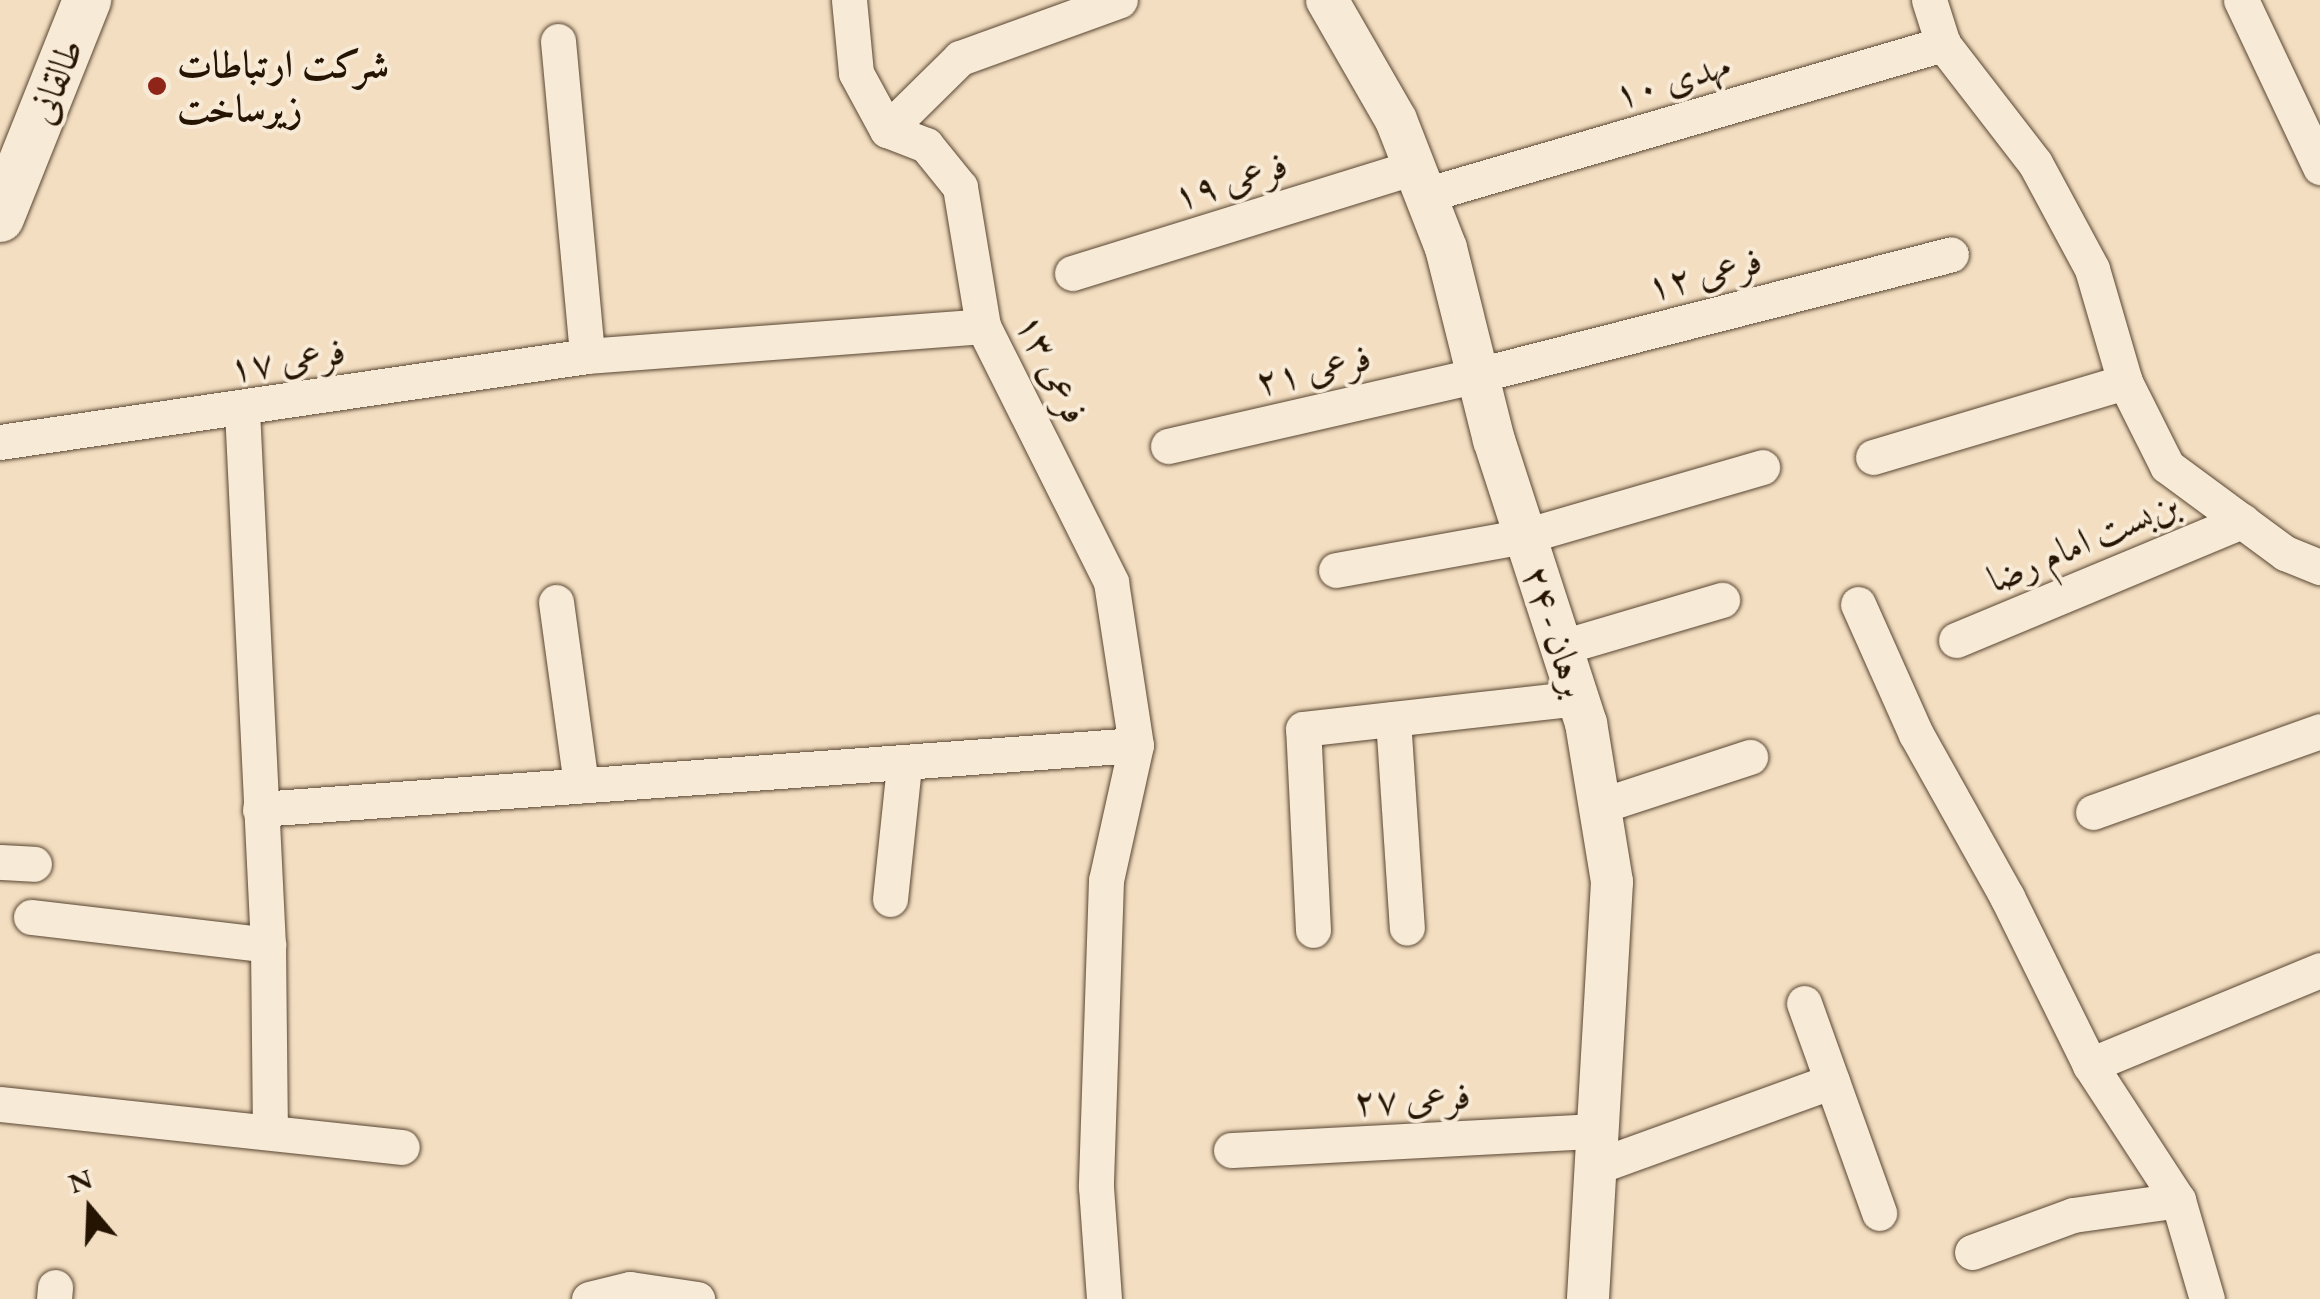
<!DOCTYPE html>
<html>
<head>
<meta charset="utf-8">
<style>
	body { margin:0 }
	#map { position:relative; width:2320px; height:1299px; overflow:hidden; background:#f3dec1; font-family:"EB Garamond",Amiri,serif }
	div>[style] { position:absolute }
	.roads { filter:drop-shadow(0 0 2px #594632) drop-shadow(0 0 2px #594632) }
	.minor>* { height:35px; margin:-17.5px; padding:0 17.5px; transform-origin:17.5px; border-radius:17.5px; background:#f7ead7 }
	.tertiary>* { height:42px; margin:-21px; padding:0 21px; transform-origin:21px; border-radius:21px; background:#f7ead7 }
	.secondary>* { height:48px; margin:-24px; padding:0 24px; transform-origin:24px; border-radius:24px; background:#f7ead7 }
	.dots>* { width:28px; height:28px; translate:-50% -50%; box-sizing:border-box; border:5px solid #f7ead7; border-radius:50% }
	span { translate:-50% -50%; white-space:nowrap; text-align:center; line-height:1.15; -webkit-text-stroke:8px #f7ead7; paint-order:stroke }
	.poi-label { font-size:38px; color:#261403; font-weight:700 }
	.left { translate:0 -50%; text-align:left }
	.street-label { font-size:38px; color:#261403 }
	.north { position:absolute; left:40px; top:1159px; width:100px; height:100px; -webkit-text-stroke:8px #f7ead7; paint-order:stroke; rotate:341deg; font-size:28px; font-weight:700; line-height:40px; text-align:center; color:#261403 }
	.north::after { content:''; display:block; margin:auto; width:35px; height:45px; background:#261403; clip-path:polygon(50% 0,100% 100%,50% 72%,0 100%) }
</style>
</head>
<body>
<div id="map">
	<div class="roads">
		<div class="minor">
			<i style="left:849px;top:0;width:73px;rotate:84.5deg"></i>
			<i style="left:856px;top:73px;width:65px;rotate:61.5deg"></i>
			<i style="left:887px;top:130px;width:42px;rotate:21deg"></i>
			<i style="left:926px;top:145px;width:54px;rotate:51deg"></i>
			<i style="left:960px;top:187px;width:141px;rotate:80.6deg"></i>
			<i style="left:983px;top:326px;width:286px;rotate:63.4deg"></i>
			<i style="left:1111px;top:582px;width:165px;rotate:81.3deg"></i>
			<i style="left:1136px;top:745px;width:138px;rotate:102.5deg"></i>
			<i style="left:1106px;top:880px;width:307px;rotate:91.9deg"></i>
			<i style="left:1096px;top:1187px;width:112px;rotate:85.9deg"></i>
			<i style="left:1929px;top:0;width:46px;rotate:72.3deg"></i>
			<i style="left:1943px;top:44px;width:150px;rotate:52.3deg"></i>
			<i style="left:2035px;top:163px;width:120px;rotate:61.7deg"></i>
			<i style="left:2092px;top:269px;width:118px;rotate:73.7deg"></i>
			<i style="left:2125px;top:382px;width:94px;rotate:63.4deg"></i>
			<i style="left:2167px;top:466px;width:147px;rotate:36.4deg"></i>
			<i style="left:2285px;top:553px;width:38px;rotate:22deg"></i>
			<i style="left:2241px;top:0;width:185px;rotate:64.7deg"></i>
			<i style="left:558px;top:41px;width:316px;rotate:84.7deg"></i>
			<i style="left:887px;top:130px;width:103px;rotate:-44.6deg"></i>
			<i style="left:960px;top:58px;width:170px;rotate:-19.9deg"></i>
			<i style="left:1425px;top:195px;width:540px;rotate:-16.25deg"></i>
			<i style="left:1072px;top:273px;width:358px;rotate:-17.2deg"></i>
			<i style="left:242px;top:410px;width:536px;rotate:87.22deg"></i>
			<i style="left:268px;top:945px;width:185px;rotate:89.4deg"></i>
			<i style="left:0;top:442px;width:593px;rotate:-8.33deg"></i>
			<i style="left:587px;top:356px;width:397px;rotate:-4.3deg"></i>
			<i style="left:1168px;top:446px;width:318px;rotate:-12.9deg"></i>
			<i style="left:1478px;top:375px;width:488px;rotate:-14.3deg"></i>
			<i style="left:1873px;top:457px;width:263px;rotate:-16.6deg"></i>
			<i style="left:1336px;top:570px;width:192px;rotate:-10.2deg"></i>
			<i style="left:1525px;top:536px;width:247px;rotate:-16.2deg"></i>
			<i style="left:556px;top:602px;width:185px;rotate:82.2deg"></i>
			<i style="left:1858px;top:604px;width:142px;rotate:66deg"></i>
			<i style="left:1916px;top:734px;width:187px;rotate:60.8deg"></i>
			<i style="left:2007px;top:897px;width:187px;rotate:63.7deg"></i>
			<i style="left:2090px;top:1065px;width:161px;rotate:56.9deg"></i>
			<i style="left:2178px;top:1200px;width:103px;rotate:73.7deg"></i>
			<i style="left:1956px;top:640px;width:310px;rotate:-22.6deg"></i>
			<i style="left:1562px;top:647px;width:167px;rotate:-16.4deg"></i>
			<i style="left:1393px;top:719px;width:209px;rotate:86.2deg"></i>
			<i style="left:1600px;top:806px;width:158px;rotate:-18.1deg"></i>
			<i style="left:260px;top:809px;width:878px;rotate:-4.18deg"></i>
			<i style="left:2093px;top:812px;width:241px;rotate:-19.6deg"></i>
			<i style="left:0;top:862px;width:34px;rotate:3deg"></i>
			<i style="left:890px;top:899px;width:135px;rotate:-84deg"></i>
			<i style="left:31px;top:917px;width:239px;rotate:6.7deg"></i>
			<i style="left:1313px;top:930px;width:201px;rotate:-92.8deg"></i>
			<i style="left:1303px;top:729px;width:277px;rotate:-6.4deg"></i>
			<i style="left:1804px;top:1003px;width:223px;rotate:70.3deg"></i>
			<i style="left:2090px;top:1065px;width:249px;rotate:-22.4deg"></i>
			<i style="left:0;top:1104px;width:404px;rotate:6.1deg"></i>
			<i style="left:1231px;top:1150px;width:367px;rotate:-3deg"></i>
			<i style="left:1595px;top:1167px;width:252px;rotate:-19.9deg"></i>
			<i style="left:1972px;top:1252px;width:108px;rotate:-20.1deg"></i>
			<i style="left:2073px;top:1215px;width:106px;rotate:-8.1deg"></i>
			<i style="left:54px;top:1299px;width:12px;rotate:-85deg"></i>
			<i style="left:589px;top:1299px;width:42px;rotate:-13.7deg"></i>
			<i style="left:630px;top:1289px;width:68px;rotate:8.5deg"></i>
		</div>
		<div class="tertiary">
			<i style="left:1327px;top:0;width:138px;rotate:60.1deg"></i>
			<i style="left:1396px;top:120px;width:137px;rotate:68.7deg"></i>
			<i style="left:1446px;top:248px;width:198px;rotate:76deg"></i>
			<i style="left:1494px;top:440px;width:298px;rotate:72deg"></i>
			<i style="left:1586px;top:723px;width:161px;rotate:80.7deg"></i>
			<i style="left:1612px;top:882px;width:418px;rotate:93.3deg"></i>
		</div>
		<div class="secondary">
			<i style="left:0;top:218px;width:235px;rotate:-68.2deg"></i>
		</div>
	</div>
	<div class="dots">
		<i style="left:157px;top:86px;background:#8f2418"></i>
	</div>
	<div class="poi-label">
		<span class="left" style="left:177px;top:86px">شرکت ارتباطات<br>زیرساخت</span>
	</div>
	<div class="street-label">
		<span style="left:1672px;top:79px;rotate:-16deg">۱۰ مهدی</span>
		<span style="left:55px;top:81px;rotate:-68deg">طالقانی</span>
		<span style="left:1230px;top:180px;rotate:-17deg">فرعی ۱۹</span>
		<span style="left:1704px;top:273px;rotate:-14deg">فرعی ۱۲</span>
		<span style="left:287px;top:359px;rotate:-9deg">فرعی ۱۷</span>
		<span style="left:1053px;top:368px;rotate:64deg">فرعی ۱۳</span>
		<span style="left:1313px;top:369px;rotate:-13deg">فرعی ۲۱</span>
		<span style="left:2083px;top:541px;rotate:-23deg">بن‌بست امام رضا</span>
		<span style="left:1556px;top:631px;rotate:72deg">۲۴ - برهان</span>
		<span style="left:1412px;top:1098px;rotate:-3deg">فرعی ۲۷</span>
	</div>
	<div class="north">N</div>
</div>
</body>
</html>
